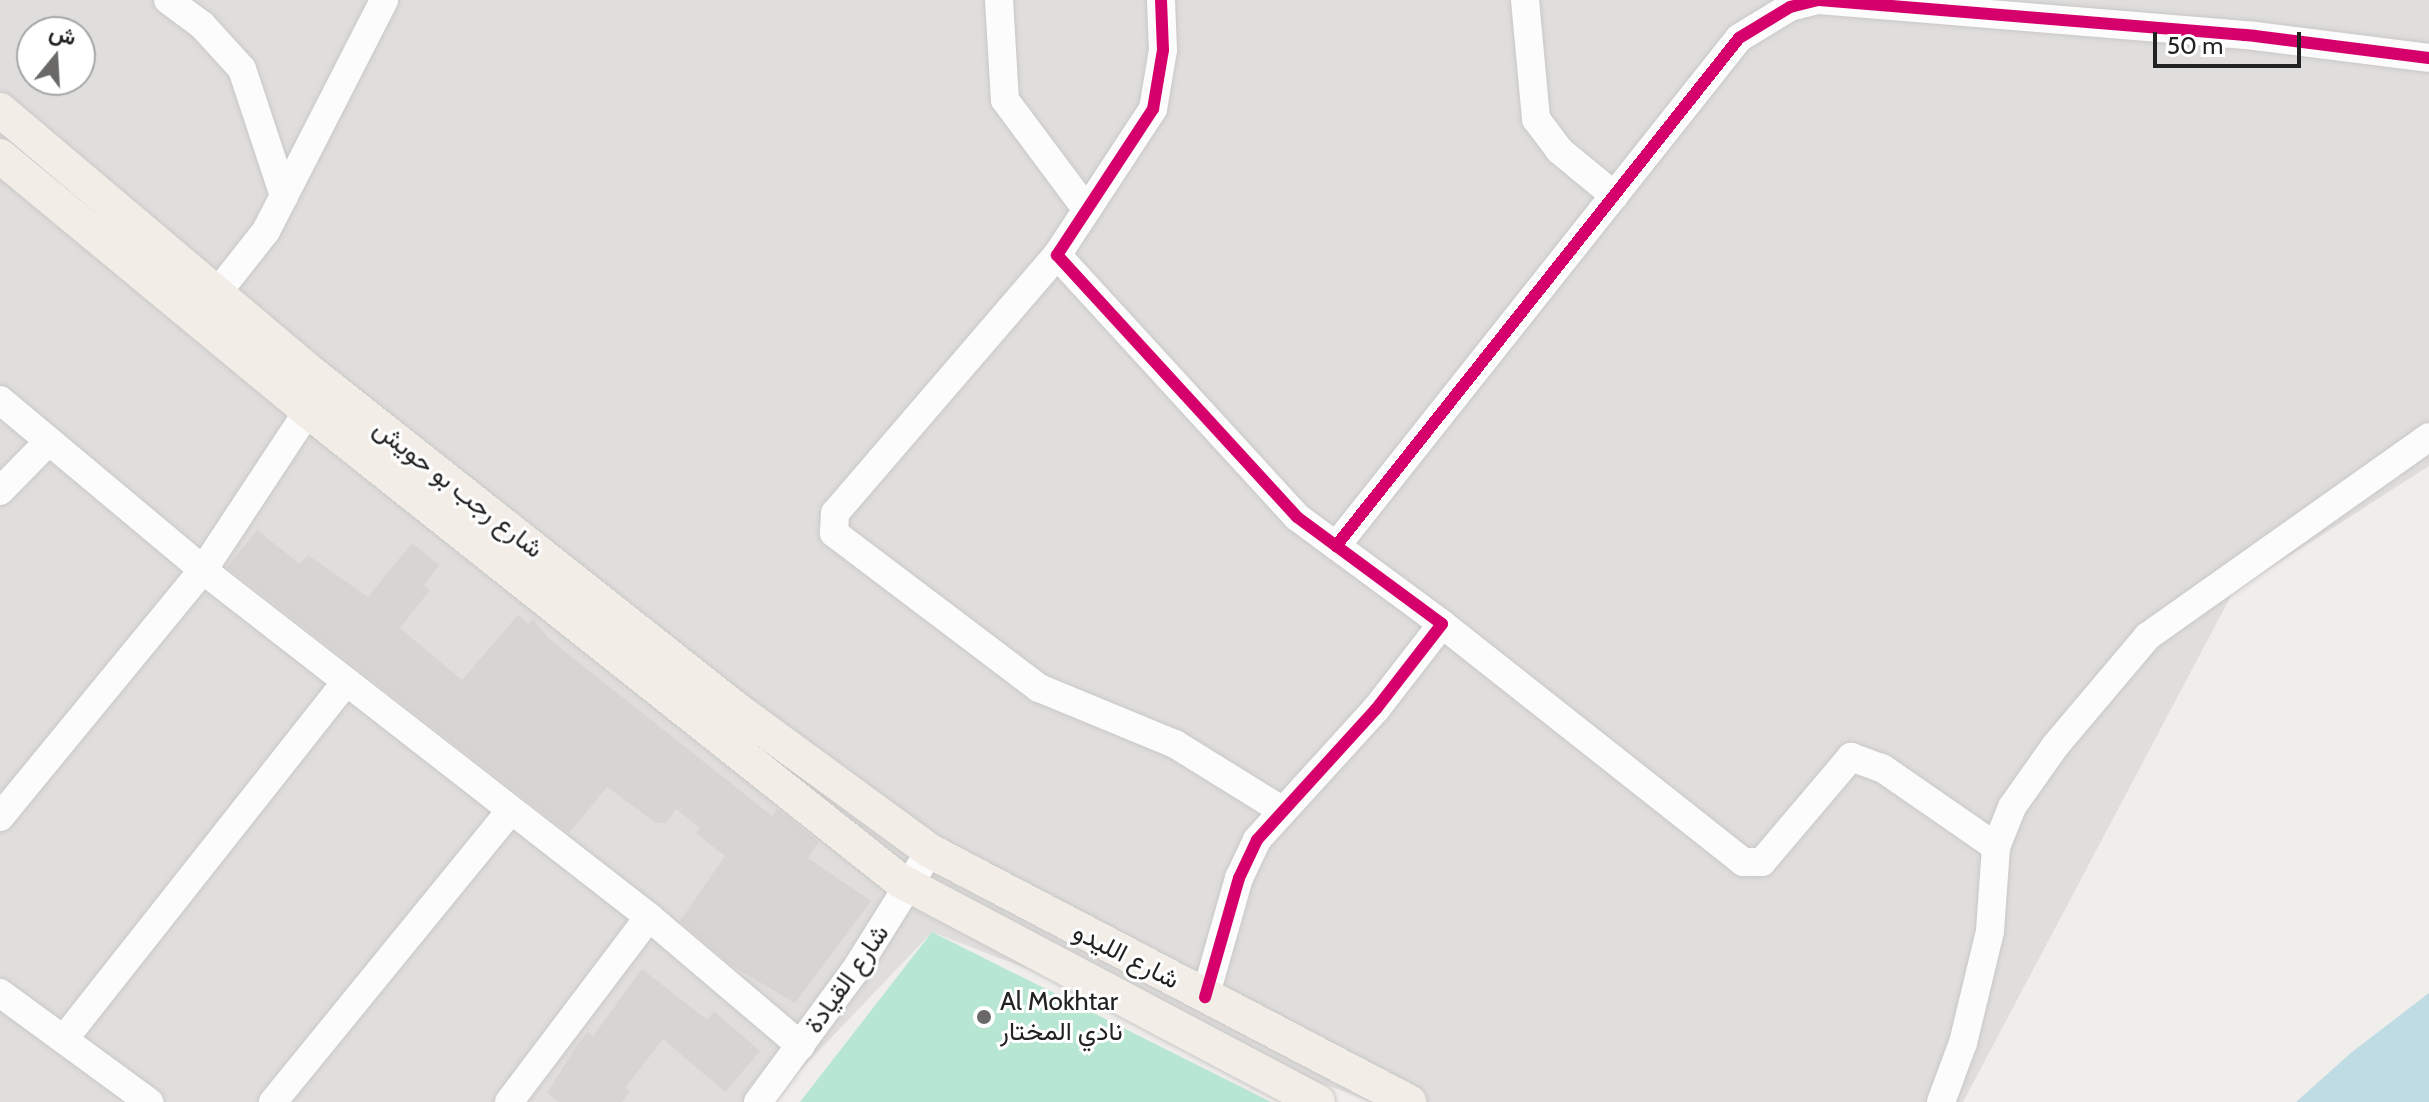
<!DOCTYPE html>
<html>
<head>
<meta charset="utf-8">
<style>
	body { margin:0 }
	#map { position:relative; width:2429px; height:1102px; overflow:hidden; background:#f0eeeb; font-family:Cabin,Vazirmatn,sans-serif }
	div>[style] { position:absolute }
	.residential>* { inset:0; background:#dfdedc }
	.pitch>* { inset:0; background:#b7e6d2 }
	.water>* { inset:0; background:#bfdbe3 }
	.building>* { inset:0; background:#d7d4d2 }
	.roads { filter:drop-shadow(0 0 2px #c9c8c7) drop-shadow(0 0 2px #c9c8c7) }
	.minor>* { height:28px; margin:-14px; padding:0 14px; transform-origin:14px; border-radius:14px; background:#fdfcfc }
	.major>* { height:34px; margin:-17px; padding:0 17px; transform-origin:17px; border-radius:17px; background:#f3ede7 }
	.cycleway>* { height:12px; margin:-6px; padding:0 6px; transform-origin:6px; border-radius:6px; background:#d6006c }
	.dots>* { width:22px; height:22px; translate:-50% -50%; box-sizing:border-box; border:4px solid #fff; border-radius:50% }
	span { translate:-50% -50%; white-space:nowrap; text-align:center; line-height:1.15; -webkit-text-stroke:6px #fff; paint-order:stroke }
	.street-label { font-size:26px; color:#222 }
	.poi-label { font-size:26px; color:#222 }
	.left { translate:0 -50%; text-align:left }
	.north { position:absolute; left:16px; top:16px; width:80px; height:80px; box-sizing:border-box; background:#fff; border:2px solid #a7a7a7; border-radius:50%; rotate:18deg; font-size:22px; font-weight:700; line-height:32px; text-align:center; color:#222 }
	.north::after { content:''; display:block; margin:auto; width:28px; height:36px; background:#6a6968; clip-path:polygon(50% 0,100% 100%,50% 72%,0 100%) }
	.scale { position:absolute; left:2153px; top:32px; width:148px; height:36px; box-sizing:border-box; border:4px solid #222; border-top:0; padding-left:10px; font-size:24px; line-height:28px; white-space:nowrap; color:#222; -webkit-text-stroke:6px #fff; paint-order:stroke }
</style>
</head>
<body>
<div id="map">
	<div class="residential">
		<i style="clip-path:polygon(evenodd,0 0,2429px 0,2429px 466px,2233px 592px,1963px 1102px,1371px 1102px,932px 932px,770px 1102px,0 1102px,0 0,32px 32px,80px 32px,80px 80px,32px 80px,32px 32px)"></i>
	</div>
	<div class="pitch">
		<i style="clip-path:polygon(932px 932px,1271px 1102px,800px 1102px)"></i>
	</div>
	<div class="water">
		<i style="clip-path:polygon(2429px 993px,2429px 1102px,2296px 1102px,2352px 1052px)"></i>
	</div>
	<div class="building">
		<i style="clip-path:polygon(257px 530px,300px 564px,308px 555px,368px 597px,412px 543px,439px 565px,424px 585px,430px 590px,400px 628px,462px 680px,518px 615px,528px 624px,533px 619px,548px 638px,772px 816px,777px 809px,819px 842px,808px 858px,871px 901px,795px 1003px,734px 967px,680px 921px,725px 856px,696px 833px,700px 828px,676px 809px,666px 823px,656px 823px,607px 787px,569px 833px,227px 567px)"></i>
		<i style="clip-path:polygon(642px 969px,707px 1020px,714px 1011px,760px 1051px,725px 1092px,663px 1039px,625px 1088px,630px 1091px,622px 1102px,560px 1102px,547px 1093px,577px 1045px,588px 1032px,593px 1036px)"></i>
	</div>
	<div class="roads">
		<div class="minor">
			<i style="left:168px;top:0;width:42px;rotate:36.3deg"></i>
			<i style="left:202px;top:25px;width:59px;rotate:47.7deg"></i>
			<i style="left:242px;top:69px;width:134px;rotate:71.7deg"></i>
			<i style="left:999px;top:0;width:100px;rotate:86.6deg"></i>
			<i style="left:1005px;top:100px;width:137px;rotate:53.3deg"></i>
			<i style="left:1161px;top:0;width:50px;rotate:87.7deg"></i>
			<i style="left:1163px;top:50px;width:60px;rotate:99.6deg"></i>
			<i style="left:1153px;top:109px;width:175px;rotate:123.3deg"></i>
			<i style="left:1057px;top:255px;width:355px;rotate:47.5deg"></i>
			<i style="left:1297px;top:517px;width:180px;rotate:36.4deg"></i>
			<i style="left:1442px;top:624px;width:108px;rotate:127.8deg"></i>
			<i style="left:1376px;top:709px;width:177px;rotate:132.3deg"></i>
			<i style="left:1257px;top:840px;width:42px;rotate:115.3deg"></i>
			<i style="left:1239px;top:878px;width:124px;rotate:105.9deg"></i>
			<i style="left:1525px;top:0;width:120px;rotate:84.7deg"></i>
			<i style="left:1536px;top:119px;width:39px;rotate:53deg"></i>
			<i style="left:1559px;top:150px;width:72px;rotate:39.4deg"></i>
			<i style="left:1057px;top:255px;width:340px;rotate:130.7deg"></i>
			<i style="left:835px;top:513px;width:20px;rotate:93deg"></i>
			<i style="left:834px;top:533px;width:257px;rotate:37.1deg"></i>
			<i style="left:1039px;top:688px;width:147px;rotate:22.4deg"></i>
			<i style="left:1175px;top:744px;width:123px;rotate:31.8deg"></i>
			<i style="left:217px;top:293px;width:79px;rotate:-51.7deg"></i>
			<i style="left:266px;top:231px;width:259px;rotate:-62.9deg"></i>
			<i style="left:0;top:400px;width:265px;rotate:39.9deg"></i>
			<i style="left:203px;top:570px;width:565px;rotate:37.88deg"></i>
			<i style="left:649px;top:917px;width:199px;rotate:40.3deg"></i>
			<i style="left:0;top:491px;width:69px;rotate:-45.6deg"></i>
			<i style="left:1336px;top:546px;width:648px;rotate:-51.57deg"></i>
			<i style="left:1739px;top:38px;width:60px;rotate:-31.3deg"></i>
			<i style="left:1790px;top:7px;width:30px;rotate:-14deg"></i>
			<i style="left:1819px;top:0;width:437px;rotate:4.7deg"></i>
			<i style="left:2255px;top:36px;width:175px;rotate:7.2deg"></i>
			<i style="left:1442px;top:624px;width:384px;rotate:38.3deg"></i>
			<i style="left:1743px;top:862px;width:19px"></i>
			<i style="left:1762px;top:862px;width:138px;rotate:-49.7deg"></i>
			<i style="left:1851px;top:757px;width:33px;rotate:20deg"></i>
			<i style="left:1882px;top:768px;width:139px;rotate:34.7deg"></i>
			<i style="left:0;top:817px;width:320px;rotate:-50.6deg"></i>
			<i style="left:203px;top:570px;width:191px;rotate:-56.6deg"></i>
			<i style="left:0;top:993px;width:185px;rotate:36.2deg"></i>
			<i style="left:64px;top:1039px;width:455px;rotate:-51.7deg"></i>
			<i style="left:273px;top:1102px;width:373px;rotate:-50.8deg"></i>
			<i style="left:509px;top:1102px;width:232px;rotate:-52.9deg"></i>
			<i style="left:758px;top:1102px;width:162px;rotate:-53.6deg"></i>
			<i style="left:854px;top:972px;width:143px;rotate:-57.9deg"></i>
			<i style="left:1941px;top:1102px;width:63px;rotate:-69.6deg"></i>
			<i style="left:1963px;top:1043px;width:115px;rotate:-76.4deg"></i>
			<i style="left:1990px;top:931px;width:84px;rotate:-85.9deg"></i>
			<i style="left:1996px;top:847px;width:43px;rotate:-68.2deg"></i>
			<i style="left:2012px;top:807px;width:75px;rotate:-54.8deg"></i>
			<i style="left:2055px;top:746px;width:144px;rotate:-49.8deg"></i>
			<i style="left:2148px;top:636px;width:344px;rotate:-35.3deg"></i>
		</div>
		<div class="major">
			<i style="left:0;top:110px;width:412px;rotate:40.2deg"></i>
			<i style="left:315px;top:376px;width:537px;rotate:38.34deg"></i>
			<i style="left:736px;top:709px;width:240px;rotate:36.2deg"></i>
			<i style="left:930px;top:851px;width:541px;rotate:27.65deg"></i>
			<i style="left:0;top:156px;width:400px;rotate:39.6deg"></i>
			<i style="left:308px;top:411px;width:754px;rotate:38.43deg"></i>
			<i style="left:899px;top:880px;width:474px;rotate:27.9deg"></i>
		</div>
	</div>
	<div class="cycleway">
		<i style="left:1161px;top:0;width:50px;rotate:87.7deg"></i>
		<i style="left:1163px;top:50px;width:60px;rotate:99.6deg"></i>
		<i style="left:1153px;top:109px;width:175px;rotate:123.3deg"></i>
		<i style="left:1057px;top:255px;width:355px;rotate:47.5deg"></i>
		<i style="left:1297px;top:517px;width:180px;rotate:36.4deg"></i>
		<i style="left:1442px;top:624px;width:108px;rotate:127.8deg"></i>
		<i style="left:1376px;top:709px;width:177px;rotate:132.3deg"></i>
		<i style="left:1257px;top:840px;width:42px;rotate:115.3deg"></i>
		<i style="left:1239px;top:878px;width:124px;rotate:105.9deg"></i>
		<i style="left:1336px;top:546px;width:648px;rotate:-51.57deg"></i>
		<i style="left:1739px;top:38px;width:60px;rotate:-31.3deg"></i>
		<i style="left:1790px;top:7px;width:30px;rotate:-14deg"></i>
		<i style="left:1819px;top:0;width:437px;rotate:4.7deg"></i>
		<i style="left:2255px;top:36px;width:175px;rotate:7.2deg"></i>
	</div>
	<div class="dots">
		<i style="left:984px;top:1017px;background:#6a6968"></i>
	</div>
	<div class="street-label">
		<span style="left:458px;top:489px;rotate:38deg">شارع رجب بو حويش</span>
		<span style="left:1126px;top:956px;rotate:27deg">شارع الليدو</span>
		<span style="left:847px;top:979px;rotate:-55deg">شارع القيادة</span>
	</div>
	<div class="poi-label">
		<span class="left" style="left:1000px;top:1017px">Al Mokhtar<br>نادي المختار</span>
	</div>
	<div class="north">ش</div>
	<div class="scale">50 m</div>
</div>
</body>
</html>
